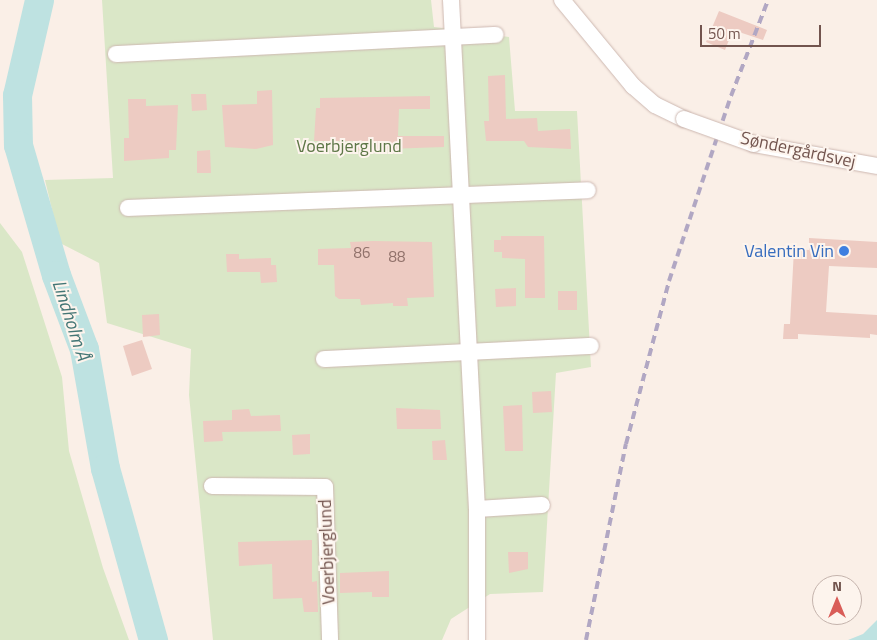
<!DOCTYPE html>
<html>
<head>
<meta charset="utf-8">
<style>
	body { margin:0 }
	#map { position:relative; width:877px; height:640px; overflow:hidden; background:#faefe7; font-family:"Titillium Web",sans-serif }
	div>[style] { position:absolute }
	.green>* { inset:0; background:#dae7c7 }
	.water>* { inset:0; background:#bee2e1 }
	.river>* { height:29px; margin:-14.5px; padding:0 14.5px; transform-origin:14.5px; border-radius:14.5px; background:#bee2e1 }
	.building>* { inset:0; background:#edcbc2 }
	.roads { filter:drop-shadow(0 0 1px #cdb8b1) drop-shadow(0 0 1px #cdb8b1) }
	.street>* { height:16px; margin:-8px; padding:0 8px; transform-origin:8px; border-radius:8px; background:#fff }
	.rail>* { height:4px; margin-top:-2px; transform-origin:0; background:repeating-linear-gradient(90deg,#b1a7c3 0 8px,transparent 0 13px) }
	.bridges { filter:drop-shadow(0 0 1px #cdb8b1) drop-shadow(0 0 1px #cdb8b1) }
	.street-bridge>* { height:16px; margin:-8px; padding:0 8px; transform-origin:8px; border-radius:8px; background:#fff }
	.dots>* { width:14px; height:14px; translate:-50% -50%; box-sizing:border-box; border:2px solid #fdf4ed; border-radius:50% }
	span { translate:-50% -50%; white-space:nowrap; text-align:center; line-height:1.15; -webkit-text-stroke:4px #fdf4ed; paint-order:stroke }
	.number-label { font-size:15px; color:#91726b }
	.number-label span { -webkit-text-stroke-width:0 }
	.park-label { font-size:18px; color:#5e7747 }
	.street-label { font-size:18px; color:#72544e }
	.shop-label { font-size:18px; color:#366cbe }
	.right { translate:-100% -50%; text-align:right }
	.water-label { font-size:19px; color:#437675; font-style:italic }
	.north { position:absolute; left:812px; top:575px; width:50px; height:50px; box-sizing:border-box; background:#fdf4ed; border:1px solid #c5b4ad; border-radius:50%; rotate:0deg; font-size:14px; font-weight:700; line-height:20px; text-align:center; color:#72544e }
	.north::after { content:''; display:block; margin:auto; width:18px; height:22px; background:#d95d58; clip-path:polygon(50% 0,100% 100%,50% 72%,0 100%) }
	.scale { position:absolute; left:700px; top:25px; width:121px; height:22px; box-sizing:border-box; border:2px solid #72544e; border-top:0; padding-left:6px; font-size:15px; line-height:18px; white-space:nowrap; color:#72544e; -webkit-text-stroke:4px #fdf4ed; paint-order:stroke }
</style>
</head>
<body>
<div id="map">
	<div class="green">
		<i style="clip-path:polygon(102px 0,431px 0,434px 27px,509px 37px,515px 111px,577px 111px,591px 367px,556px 373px,543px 592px,490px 594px,451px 619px,442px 640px,213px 640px,189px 395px,191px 349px,107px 323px,99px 263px,60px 243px,45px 180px,113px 178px)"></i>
		<i style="clip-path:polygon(0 223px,22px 252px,62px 377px,69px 451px,103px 568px,129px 640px,0 640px)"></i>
	</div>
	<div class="water">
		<i style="clip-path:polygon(877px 620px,877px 640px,848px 640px,863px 634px)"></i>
	</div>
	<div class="river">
		<i style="left:39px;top:0;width:98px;rotate:103deg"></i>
		<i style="left:17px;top:95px;width:50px;rotate:88.9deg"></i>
		<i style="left:18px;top:145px;width:135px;rotate:73.7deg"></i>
		<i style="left:56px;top:275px;width:79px;rotate:69.3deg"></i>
		<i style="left:84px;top:349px;width:121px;rotate:80deg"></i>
		<i style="left:105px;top:468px;width:179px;rotate:74.4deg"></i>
	</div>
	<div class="building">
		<i style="clip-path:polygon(719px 11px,767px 30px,763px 40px,733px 30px,725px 50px,706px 42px)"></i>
		<i style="clip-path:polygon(505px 75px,506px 119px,537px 118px,538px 131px,570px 129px,571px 149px,528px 147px,524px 141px,486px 141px,484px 121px,489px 121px,488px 76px)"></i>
		<i style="clip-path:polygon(272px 90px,273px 145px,256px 149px,225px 147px,222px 105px,257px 104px,257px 91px)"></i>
		<i style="clip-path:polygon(191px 94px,206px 94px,207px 110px,192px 111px)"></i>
		<i style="clip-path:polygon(430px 96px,430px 109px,399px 109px,398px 136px,444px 136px,444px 147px,357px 150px,357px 141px,314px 141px,316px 108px,320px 108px,320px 98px)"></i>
		<i style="clip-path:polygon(128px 99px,146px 99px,146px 106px,178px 105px,176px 150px,169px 150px,169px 158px,124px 161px,124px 138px,129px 138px)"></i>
		<i style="clip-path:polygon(210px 150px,211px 173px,197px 173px,197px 151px)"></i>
		<i style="clip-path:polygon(501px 236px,544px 236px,545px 298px,525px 298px,525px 259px,502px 258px,502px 252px,494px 252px,494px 240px,501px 240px)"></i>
		<i style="clip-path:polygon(809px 238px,877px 242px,877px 268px,829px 266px,826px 312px,877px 315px,877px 335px,870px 334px,870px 338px,798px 334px,798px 339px,783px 339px,784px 324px,790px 324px,794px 249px,809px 250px)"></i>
		<i style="clip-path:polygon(373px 241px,432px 242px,434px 297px,407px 298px,408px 306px,393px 306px,393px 303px,361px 305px,360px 299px,339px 299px,335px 296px,334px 265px,318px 265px,318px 249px,351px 248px,350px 242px)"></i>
		<i style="clip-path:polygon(226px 254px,239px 254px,239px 259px,271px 258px,271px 265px,276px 265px,277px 282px,261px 283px,260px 272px,227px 272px)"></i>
		<i style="clip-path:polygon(516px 288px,516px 306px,496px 307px,495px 289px)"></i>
		<i style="clip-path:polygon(558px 291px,577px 291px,577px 310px,558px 310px)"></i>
		<i style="clip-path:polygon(159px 314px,160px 335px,143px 337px,142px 315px)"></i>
		<i style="clip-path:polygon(142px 340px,152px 369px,132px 376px,123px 346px)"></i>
		<i style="clip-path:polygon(551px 391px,552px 412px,533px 413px,532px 392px)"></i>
		<i style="clip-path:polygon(522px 405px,523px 451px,505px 451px,503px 406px)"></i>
		<i style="clip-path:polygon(396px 408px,440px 410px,441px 429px,397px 429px)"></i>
		<i style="clip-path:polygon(249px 409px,251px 416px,280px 415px,281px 431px,222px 432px,223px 441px,204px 442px,203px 421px,232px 420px,232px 410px)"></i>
		<i style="clip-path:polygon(310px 434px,310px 454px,293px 455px,292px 435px)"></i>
		<i style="clip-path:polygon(445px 440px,447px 460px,433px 460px,432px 441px)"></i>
		<i style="clip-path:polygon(312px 540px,312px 582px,317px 581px,318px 612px,304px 612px,302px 598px,273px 599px,272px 564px,239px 566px,238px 542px)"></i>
		<i style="clip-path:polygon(508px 552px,528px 552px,528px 569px,509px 573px)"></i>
		<i style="clip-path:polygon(389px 571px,389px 597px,372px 597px,372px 592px,340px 593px,340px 573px)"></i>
	</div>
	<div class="roads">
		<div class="street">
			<i style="left:451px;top:0;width:510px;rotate:87.08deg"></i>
			<i style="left:477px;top:509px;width:131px;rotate:90deg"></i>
			<i style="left:562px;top:0;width:112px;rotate:50.5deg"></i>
			<i style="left:633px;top:86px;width:29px;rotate:41deg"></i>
			<i style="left:655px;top:105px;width:32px;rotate:26deg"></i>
			<i style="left:116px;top:54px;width:380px;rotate:-2.9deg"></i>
			<i style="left:754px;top:144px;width:125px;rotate:10.1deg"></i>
			<i style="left:128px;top:208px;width:460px;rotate:-2.2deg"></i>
			<i style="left:324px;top:359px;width:267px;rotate:-2.8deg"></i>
			<i style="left:212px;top:486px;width:113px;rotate:0.5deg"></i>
			<i style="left:325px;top:487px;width:153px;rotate:88.1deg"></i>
			<i style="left:477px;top:509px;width:65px;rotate:-3.5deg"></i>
		</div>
	</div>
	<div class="rail">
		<i style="left:586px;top:640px;width:200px;rotate:-78.5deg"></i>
		<i style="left:626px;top:444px;width:169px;rotate:-75.2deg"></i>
		<i style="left:669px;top:281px;width:195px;rotate:-71.5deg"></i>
		<i style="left:731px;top:96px;width:103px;rotate:-68.9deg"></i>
	</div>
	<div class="bridges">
		<div class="street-bridge">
			<i style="left:684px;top:119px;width:74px;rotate:19.7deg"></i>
		</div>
	</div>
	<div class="dots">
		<i style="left:844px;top:251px;background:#3f7fe0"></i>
	</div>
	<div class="number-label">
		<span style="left:362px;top:253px">86</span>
		<span style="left:397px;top:257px">88</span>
	</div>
	<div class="park-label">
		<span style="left:349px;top:146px">Voerbjerglund</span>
	</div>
	<div class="street-label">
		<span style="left:798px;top:150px;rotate:12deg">Søndergårdsvej</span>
		<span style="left:327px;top:552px;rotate:-92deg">Voerbjerglund</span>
	</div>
	<div class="shop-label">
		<span class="right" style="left:834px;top:251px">Valentin Vin</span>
	</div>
	<div class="water-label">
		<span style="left:72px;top:320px;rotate:72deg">Lindholm Å</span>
	</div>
	<div class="north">N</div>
	<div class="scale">50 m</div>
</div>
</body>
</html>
